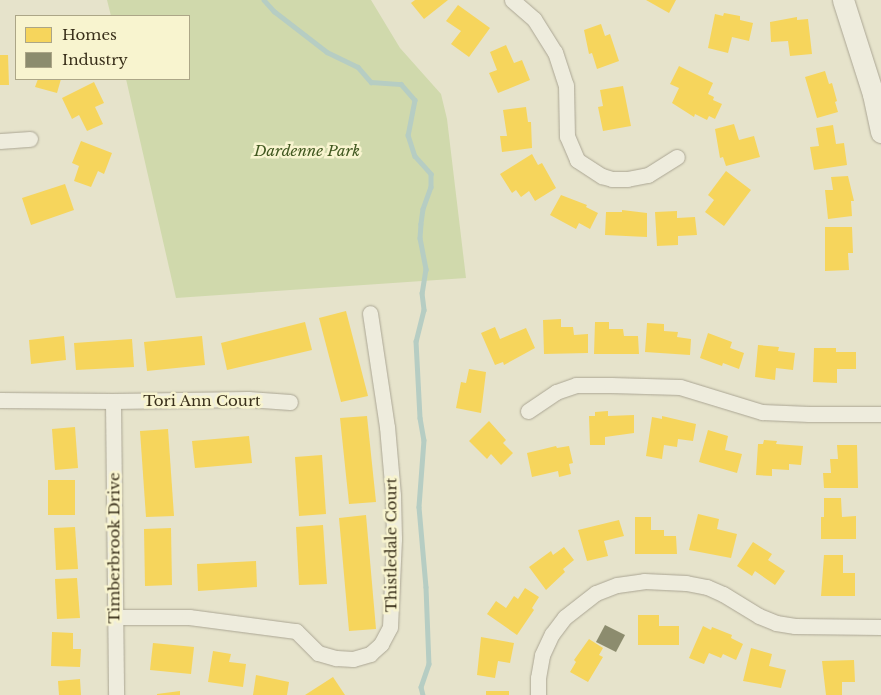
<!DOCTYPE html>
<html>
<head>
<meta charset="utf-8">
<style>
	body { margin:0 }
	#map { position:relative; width:881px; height:695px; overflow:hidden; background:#e6e3cb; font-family:"Libre Baskerville",serif }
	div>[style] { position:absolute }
	.green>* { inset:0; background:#d0d9ac }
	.homes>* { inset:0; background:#f6d55c }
	.industry>* { inset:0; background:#8c8c6e }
	.stream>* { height:4.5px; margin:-2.25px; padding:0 2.25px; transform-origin:2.25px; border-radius:2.25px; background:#b6cdc3 }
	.roads { filter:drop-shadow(0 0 1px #aba694) drop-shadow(0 0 1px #aba694) }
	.street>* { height:15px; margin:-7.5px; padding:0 7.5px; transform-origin:7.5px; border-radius:7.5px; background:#eeecdd }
	.secondary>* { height:21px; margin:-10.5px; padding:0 10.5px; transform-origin:10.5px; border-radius:10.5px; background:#eeecdd }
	span { translate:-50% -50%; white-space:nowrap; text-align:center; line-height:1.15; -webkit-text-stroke:5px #f8f4cf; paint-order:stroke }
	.park-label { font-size:15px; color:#415820; font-style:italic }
	.street-label { font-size:15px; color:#3a301b }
	.legend { position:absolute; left:15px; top:15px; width:175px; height:65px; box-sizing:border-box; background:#f8f4cf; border:1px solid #aca687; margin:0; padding:6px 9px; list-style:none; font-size:15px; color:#3a301b }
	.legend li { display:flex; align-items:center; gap:10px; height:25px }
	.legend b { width:25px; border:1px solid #aca687 }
</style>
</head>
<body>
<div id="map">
	<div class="green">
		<i style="clip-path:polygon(107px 0,371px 0,400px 48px,441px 94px,447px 119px,466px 278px,176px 298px,126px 79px,189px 79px,189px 16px,111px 16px)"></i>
	</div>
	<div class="homes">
		<i style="clip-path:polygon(415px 0,448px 0,424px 19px,411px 3px)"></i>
		<i style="clip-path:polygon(646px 0,676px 0,669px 13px)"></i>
		<i style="clip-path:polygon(458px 5px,490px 28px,469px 57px,451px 44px,461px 31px,446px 21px)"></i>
		<i style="clip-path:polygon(724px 13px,740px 16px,740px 20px,753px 23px,749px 41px,732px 37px,728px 53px,708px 48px,715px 14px,723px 16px)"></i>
		<i style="clip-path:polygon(797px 17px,797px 20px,808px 19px,812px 54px,790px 56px,788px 41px,771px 42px,770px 22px)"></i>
		<i style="clip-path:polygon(601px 24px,605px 36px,610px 34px,619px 61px,597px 69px,592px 53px,589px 54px,584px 30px)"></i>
		<i style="clip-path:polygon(506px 45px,514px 63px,522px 60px,530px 80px,498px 93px,489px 73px,497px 70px,490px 52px)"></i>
		<i style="clip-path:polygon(0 55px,8px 55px,9px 85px,0 85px)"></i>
		<i style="clip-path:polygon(679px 66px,713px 83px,708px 94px,714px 97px,713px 100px,722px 104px,715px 119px,709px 116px,707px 120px,695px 114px,694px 117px,672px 103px,679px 88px,670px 84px)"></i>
		<i style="clip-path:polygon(825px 71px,829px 84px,832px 83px,837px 101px,835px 102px,838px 112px,817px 118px,805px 77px)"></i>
		<i style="clip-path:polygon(38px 79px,61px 79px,57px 93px,35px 87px)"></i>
		<i style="clip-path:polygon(94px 82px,104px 103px,95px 107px,103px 124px,87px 131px,79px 115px,72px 119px,62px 98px)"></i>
		<i style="clip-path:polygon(623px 86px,631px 126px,603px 131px,598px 107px,603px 106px,600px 90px)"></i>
		<i style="clip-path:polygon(526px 107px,528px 122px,531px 122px,532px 148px,502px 152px,500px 136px,507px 136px,503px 110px)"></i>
		<i style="clip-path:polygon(734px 124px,739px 140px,754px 136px,760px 157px,726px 166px,723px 157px,720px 158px,715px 129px)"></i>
		<i style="clip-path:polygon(833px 125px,836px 144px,844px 143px,847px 165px,814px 170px,810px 147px,819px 146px,816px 128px)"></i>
		<i style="clip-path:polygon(81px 141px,112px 153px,104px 174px,98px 171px,91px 187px,74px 181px,79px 166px,72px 163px)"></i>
		<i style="clip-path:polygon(532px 154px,538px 165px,542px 163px,556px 188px,535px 201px,529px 191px,521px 197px,516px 190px,512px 193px,500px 174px)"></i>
		<i style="clip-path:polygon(726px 171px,751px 190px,724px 226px,705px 212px,714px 200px,708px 195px)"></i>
		<i style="clip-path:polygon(848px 176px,854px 201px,851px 201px,852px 216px,828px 219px,825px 190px,833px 190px,831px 177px)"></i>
		<i style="clip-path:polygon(65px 184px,74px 210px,31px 225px,22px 198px)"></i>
		<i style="clip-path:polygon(561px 195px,587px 205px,586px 207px,598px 213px,590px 229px,579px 223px,576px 229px,550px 215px)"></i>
		<i style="clip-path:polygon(622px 210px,647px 213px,647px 237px,605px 235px,606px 212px,622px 212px)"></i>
		<i style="clip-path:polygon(677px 211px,677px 218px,695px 217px,697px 235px,678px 236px,678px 245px,657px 246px,655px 212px)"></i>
		<i style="clip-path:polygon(825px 227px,852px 227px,853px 253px,848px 253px,849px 270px,825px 271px)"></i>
		<i style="clip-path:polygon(346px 311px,368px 396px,341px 402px,319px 318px)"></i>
		<i style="clip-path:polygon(561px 319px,561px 327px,573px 327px,574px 335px,588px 334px,588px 353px,544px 354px,543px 320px)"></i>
		<i style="clip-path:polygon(305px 322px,312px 350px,227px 370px,221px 343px)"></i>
		<i style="clip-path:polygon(595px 322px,609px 322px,609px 329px,623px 329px,624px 336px,638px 336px,639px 354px,594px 354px)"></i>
		<i style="clip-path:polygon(647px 323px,664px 324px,664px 331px,678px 332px,677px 337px,691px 339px,690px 355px,645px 352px)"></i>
		<i style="clip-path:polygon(495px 327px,500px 339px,526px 328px,535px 348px,504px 365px,503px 362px,495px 365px,481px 333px)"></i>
		<i style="clip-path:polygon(708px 333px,732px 342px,730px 348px,744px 353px,739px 369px,723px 363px,722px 366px,700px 358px)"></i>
		<i style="clip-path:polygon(64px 336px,66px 360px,31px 364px,29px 340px)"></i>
		<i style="clip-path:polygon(202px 336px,205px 365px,147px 371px,144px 342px)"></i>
		<i style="clip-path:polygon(132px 339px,134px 367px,76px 370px,74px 343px)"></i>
		<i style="clip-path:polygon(758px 345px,779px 347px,778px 351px,795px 353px,793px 370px,776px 368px,775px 380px,755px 377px)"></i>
		<i style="clip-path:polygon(814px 348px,836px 348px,836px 352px,856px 352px,856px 369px,837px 369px,837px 383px,813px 382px)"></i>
		<i style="clip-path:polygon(469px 369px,486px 372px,481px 413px,456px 408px,461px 382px,466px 383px)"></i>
		<i style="clip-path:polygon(608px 411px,608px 416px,634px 415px,634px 433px,605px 437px,605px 445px,590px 445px,589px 416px,595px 416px,595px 412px)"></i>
		<i style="clip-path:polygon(367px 416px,376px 502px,349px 504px,340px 418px)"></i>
		<i style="clip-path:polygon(662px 416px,696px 424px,693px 441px,678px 439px,677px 447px,664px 445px,662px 459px,646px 456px,652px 417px,662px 419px)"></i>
		<i style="clip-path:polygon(489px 421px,506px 440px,503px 443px,513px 453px,501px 465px,491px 454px,487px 459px,469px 441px)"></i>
		<i style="clip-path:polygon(75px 427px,78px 468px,55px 470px,52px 429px)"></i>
		<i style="clip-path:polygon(168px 429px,174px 516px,146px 517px,140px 431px)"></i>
		<i style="clip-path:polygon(708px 430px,728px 436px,725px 450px,742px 454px,737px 473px,699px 462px)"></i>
		<i style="clip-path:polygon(249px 436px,252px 463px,195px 468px,192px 441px)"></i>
		<i style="clip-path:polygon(764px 440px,777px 441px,776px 444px,803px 446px,801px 465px,789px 464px,789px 470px,772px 469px,772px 476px,756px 475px,758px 444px,763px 444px)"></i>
		<i style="clip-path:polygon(837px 445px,857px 445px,858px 488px,824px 488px,823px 473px,831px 473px,830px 459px,838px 459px)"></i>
		<i style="clip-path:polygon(556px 446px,557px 448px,569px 446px,573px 463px,569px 464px,571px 474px,559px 477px,558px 471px,532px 477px,527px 453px)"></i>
		<i style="clip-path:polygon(322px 455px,326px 514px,299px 516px,295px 457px)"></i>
		<i style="clip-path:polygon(48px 480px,75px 480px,75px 515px,48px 515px)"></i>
		<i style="clip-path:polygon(824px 498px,841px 498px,842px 517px,856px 516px,856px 539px,821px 539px,821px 517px,824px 517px)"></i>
		<i style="clip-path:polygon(698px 514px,719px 519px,717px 529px,737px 534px,731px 558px,689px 550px)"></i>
		<i style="clip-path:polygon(366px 515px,376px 629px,349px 631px,339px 518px)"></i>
		<i style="clip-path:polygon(635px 517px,651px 517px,651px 530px,664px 530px,664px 536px,676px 536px,677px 554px,635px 554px)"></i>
		<i style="clip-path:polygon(619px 520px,624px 536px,604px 541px,608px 556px,587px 561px,578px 530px)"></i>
		<i style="clip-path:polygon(323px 525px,327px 584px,299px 585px,296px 527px)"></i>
		<i style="clip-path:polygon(75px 527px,78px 569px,56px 570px,54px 528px)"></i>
		<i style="clip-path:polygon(171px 528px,172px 585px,145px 586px,144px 529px)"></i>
		<i style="clip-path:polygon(753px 542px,772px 554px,768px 560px,785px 571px,775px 585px,755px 571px,752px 576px,737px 566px)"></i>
		<i style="clip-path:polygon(564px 547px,574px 560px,563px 569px,565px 572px,546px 590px,529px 567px,551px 551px,553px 555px)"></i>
		<i style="clip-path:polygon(824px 555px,843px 555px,843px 573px,855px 573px,855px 596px,821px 596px)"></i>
		<i style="clip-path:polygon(256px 561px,257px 587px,198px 591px,197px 564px)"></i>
		<i style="clip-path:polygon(77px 578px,80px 618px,57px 619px,55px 579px)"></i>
		<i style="clip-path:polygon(525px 588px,539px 597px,532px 608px,534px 610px,517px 635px,487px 614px,496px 601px,506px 608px,514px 596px,518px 599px)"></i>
		<i style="clip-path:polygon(638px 615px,659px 615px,659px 626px,679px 626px,679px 645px,638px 645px)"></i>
		<i style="clip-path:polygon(703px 626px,711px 630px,712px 627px,732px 635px,731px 638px,743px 644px,736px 660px,723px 654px,721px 658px,709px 653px,704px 664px,689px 658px)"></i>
		<i style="clip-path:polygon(52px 632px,73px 633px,73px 649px,81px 649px,80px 667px,51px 666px)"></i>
		<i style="clip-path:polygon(481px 637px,514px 643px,510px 663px,498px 661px,495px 678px,477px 675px)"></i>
		<i style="clip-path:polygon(589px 639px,603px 648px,599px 655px,603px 657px,588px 682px,570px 672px,576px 662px,574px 660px)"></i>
		<i style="clip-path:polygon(153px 643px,194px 647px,191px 674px,150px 670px)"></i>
		<i style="clip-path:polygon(751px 648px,772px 654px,769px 666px,786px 670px,781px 688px,743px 681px)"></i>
		<i style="clip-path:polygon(213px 651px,231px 654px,229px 662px,246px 664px,243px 687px,208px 682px)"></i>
		<i style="clip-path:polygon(854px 660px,855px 682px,842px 682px,842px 695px,826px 695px,822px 661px)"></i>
		<i style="clip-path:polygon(256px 675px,289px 682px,287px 695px,253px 695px)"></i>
		<i style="clip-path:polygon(333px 677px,345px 695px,305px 695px)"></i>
		<i style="clip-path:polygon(80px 679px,81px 695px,59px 695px,58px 681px)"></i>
		<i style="clip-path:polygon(180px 691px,180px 695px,157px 695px,157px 694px)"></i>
		<i style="clip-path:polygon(486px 691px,509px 691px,509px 695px,486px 695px)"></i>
	</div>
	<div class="industry">
		<i style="clip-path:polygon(605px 625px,625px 635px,616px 652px,596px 642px)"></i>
	</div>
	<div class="stream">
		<i style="left:264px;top:0;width:15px;rotate:48deg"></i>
		<i style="left:274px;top:11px;width:67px;rotate:37.7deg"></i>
		<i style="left:327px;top:52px;width:34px;rotate:26deg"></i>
		<i style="left:358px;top:67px;width:20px;rotate:49deg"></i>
		<i style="left:371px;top:82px;width:30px;rotate:4deg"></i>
		<i style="left:401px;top:84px;width:21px;rotate:49deg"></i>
		<i style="left:415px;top:100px;width:36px;rotate:101deg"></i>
		<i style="left:408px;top:135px;width:22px;rotate:72deg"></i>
		<i style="left:415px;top:156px;width:24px;rotate:48deg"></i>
		<i style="left:431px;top:174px;width:13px;rotate:90deg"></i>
		<i style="left:431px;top:187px;width:23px;rotate:110deg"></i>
		<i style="left:423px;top:209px;width:15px;rotate:98deg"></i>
		<i style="left:421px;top:224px;width:14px;rotate:94deg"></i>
		<i style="left:420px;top:238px;width:32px;rotate:79deg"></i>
		<i style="left:426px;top:269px;width:24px;rotate:99deg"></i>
		<i style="left:422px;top:293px;width:17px;rotate:83deg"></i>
		<i style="left:424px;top:310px;width:32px;rotate:104deg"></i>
		<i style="left:416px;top:341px;width:77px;rotate:87deg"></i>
		<i style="left:420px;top:418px;width:22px;rotate:80deg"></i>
		<i style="left:424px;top:440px;width:67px;rotate:94.3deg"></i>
		<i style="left:419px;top:507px;width:80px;rotate:85deg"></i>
		<i style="left:426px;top:587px;width:77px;rotate:87.8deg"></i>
		<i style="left:429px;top:664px;width:24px;rotate:109deg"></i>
		<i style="left:421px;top:687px;width:8px;rotate:76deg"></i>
	</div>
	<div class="roads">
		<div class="street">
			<i style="left:512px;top:0;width:29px;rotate:41deg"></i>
			<i style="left:534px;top:19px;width:39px;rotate:58deg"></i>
			<i style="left:555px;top:52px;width:35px;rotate:72deg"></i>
			<i style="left:566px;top:85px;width:51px;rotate:88.9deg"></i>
			<i style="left:567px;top:136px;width:26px;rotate:67deg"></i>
			<i style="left:577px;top:160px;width:30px;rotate:33deg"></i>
			<i style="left:602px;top:176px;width:10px;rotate:17deg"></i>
			<i style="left:612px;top:179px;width:15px"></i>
			<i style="left:627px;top:179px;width:21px;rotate:-11deg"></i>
			<i style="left:648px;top:175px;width:34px;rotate:-32deg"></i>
			<i style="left:0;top:141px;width:30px;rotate:-4deg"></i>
			<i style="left:0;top:400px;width:113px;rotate:0.5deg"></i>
			<i style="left:113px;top:401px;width:135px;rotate:-0.8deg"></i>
			<i style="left:248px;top:399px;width:42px;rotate:4.1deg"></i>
			<i style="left:113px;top:401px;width:294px;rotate:89.4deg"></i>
			<i style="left:528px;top:411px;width:34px;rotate:-34deg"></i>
			<i style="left:556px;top:392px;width:21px;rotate:-19deg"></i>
			<i style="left:576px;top:385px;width:35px"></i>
			<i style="left:611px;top:385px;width:69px;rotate:1.7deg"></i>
			<i style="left:680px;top:387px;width:86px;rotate:17deg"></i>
			<i style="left:762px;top:412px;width:47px;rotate:2.4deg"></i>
			<i style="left:809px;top:414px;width:72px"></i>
			<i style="left:115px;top:617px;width:74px"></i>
			<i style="left:189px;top:617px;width:108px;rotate:7.5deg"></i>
			<i style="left:296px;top:631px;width:31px;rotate:45deg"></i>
			<i style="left:318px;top:653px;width:19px;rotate:16deg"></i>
			<i style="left:336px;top:658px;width:17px;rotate:3deg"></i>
			<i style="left:353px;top:659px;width:18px;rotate:-16deg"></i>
			<i style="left:370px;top:654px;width:15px;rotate:-42deg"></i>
			<i style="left:381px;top:644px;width:19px;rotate:-62deg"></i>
			<i style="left:390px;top:627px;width:88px;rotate:-87.4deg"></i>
			<i style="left:394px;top:539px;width:44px;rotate:-91.3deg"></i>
			<i style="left:393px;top:495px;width:68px;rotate:-95deg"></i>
			<i style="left:387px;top:427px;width:115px;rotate:-98.5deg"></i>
			<i style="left:538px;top:695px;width:17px;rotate:-90deg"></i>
			<i style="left:538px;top:678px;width:23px;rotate:-80deg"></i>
			<i style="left:542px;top:655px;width:23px;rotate:-65deg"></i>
			<i style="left:552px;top:634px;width:21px;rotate:-53deg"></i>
			<i style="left:565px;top:617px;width:39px;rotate:-38deg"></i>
			<i style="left:596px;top:593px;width:22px;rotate:-21deg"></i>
			<i style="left:617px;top:585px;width:27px;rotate:-8deg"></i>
			<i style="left:644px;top:581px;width:42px;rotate:2.7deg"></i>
			<i style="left:686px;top:583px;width:21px;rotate:11deg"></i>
			<i style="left:707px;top:587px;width:17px;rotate:24deg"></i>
			<i style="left:723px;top:594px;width:42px;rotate:31.4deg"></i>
			<i style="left:759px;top:616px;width:18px;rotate:22deg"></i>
			<i style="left:776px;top:623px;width:19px;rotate:9deg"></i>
			<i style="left:795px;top:626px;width:86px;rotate:0.7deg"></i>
		</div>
		<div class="secondary">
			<i style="left:843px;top:0;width:99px;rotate:72.3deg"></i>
			<i style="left:873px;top:94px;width:39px;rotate:78deg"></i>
		</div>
	</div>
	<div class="park-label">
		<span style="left:307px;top:151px">Dardenne Park</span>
	</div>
	<div class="street-label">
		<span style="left:202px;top:401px">Tori Ann Court</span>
		<span style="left:391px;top:545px;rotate:-90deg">Thistledale Court</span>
		<span style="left:114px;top:548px;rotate:-90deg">Timberbrook Drive</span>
	</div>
	<ul class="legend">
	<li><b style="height:14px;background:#f6d55c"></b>Homes</li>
	<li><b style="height:14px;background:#8c8c6e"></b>Industry</li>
	</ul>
</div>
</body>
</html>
